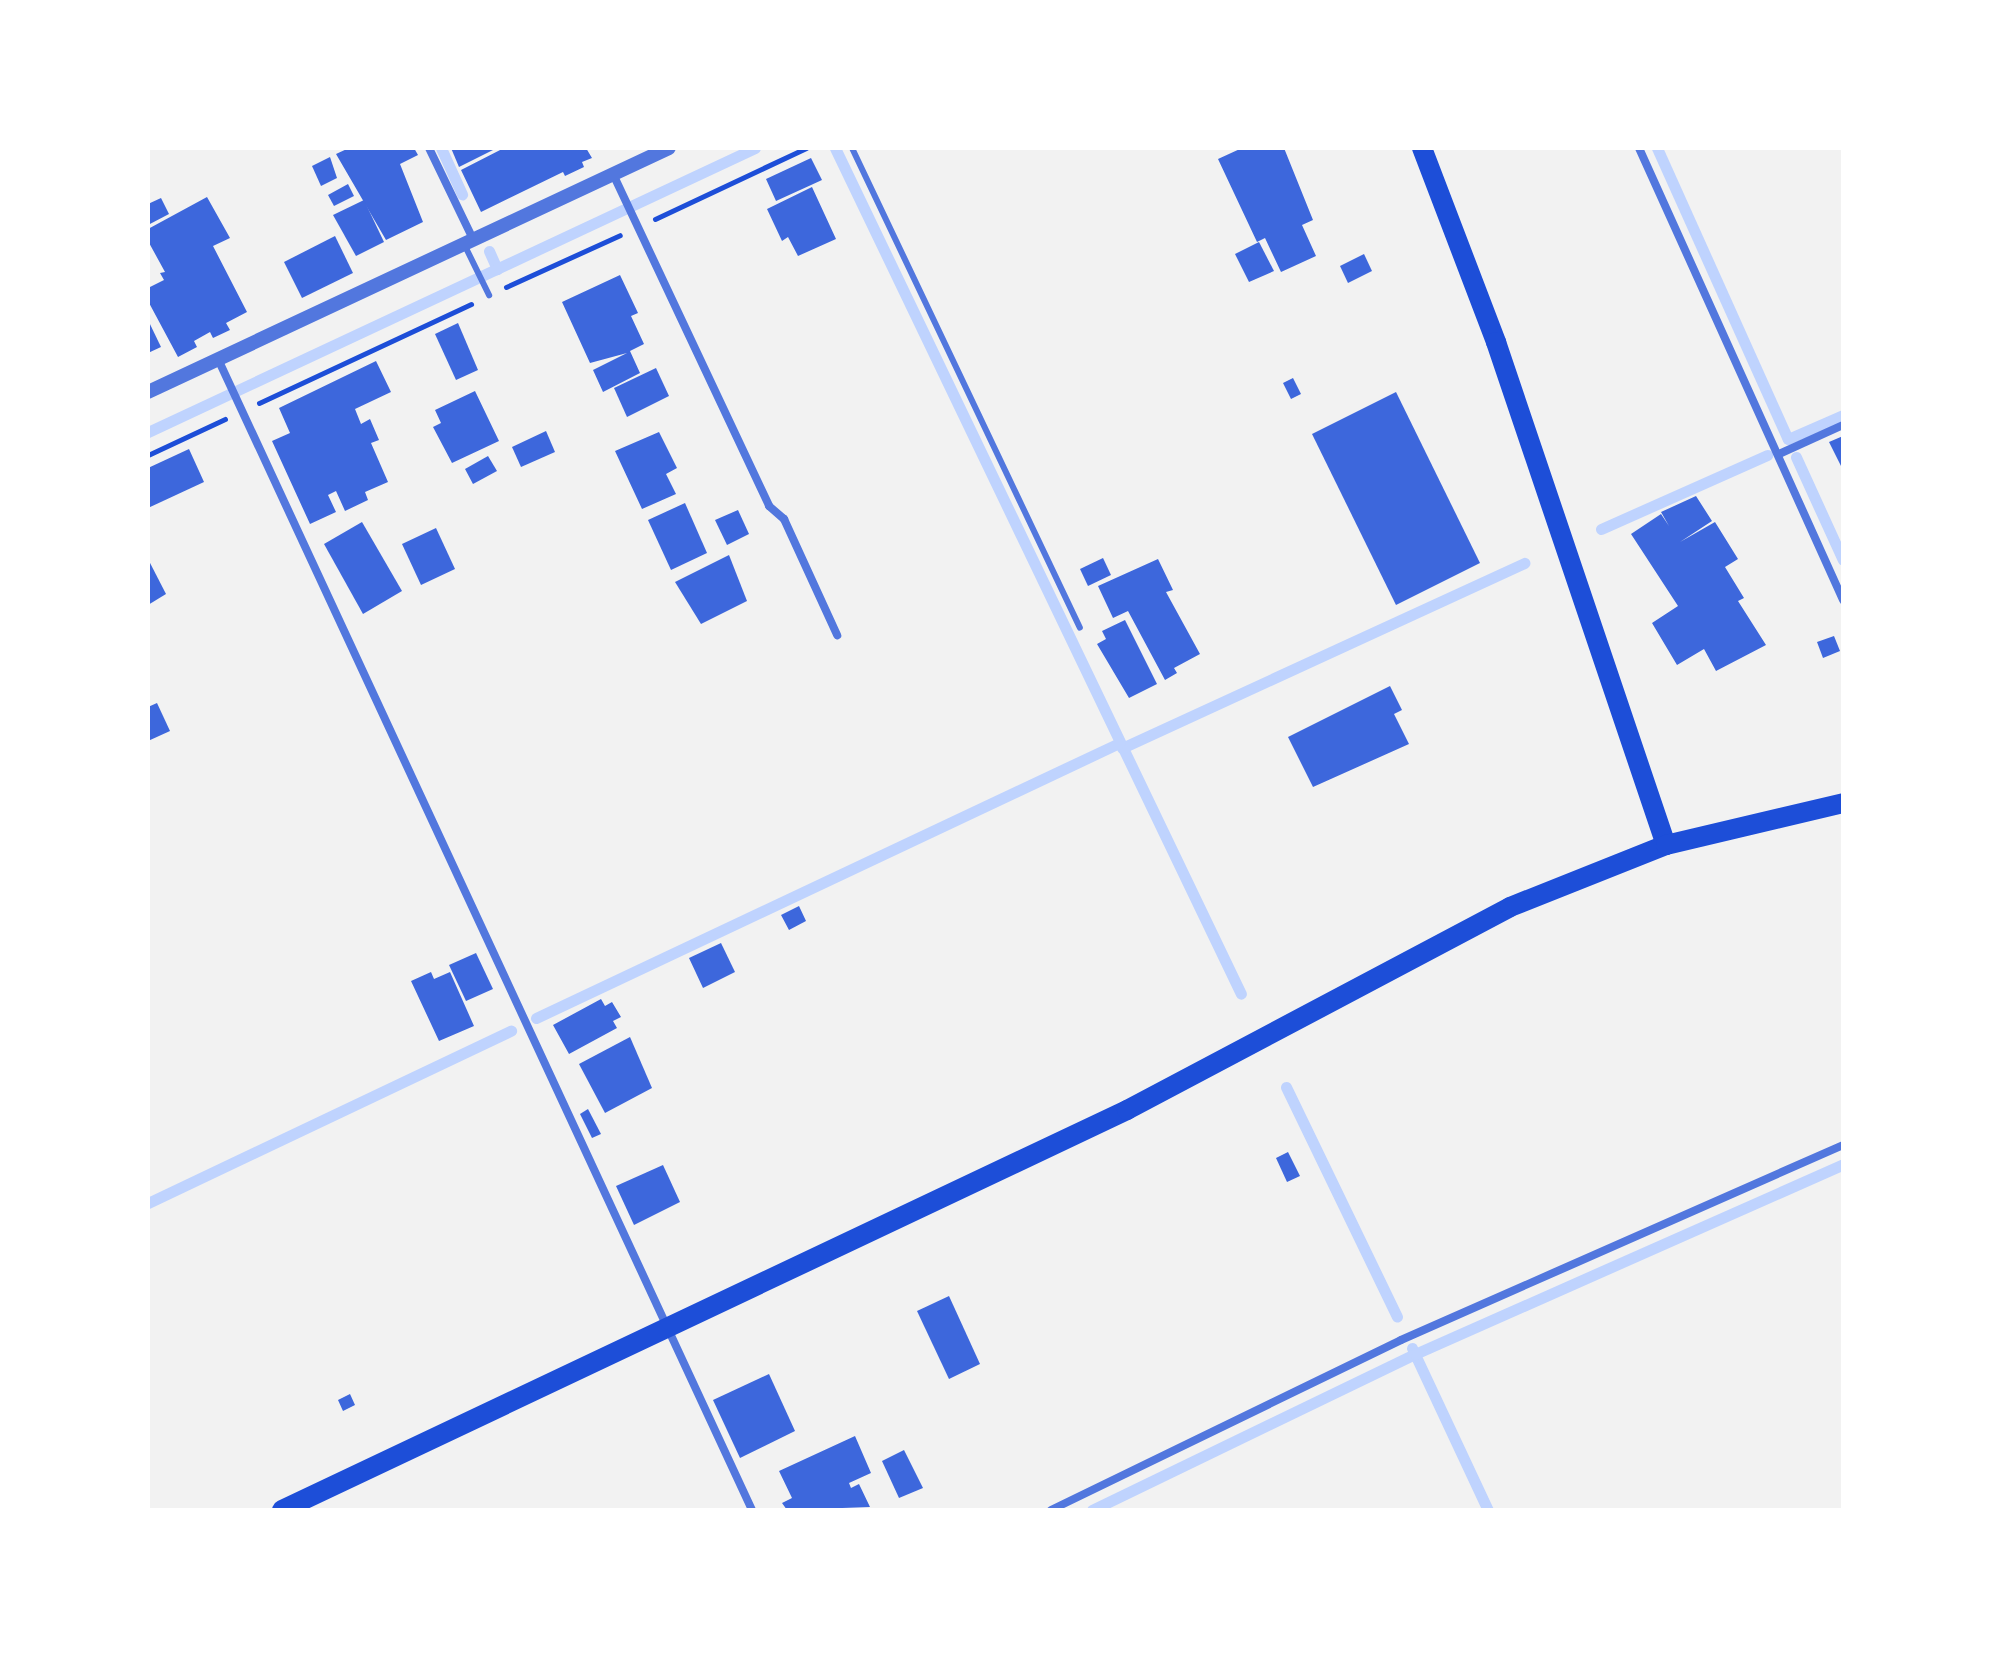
<!DOCTYPE html>
<html>
<head>
<meta charset="utf-8">
<style>
	body { margin:0 }
	#map { position:relative; width:1991px; height:1658px; overflow:hidden; background:#f2f2f2; font-family:"PT Sans Narrow",sans-serif }
	div>[style] { position:absolute }
	.stream>* { height:11px; margin:-5.5px; padding:0 5.5px; transform-origin:5.5px; border-radius:5.5px; background:#bfd3fe }
	.building>* { inset:0; background:#3d67dc }
	.path>* { height:5px; margin:-2.5px; padding:0 2.5px; transform-origin:2.5px; border-radius:2.5px; background:#1d4ed8 }
	.service>* { height:6px; margin:-3px; padding:0 3px; transform-origin:3px; border-radius:3px; background:#5277de }
	.minor>* { height:8px; margin:-4px; padding:0 4px; transform-origin:4px; border-radius:4px; background:#5277de }
	.tertiary>* { height:14px; margin:-7px; padding:0 7px; transform-origin:7px; border-radius:7px; background:#5277de }
	.primary>* { height:20px; margin:-10px; padding:0 10px; transform-origin:10px; border-radius:10px; background:#1d4ed8 }
	span { translate:-50% -50%; white-space:nowrap; text-align:center; line-height:1.15; -webkit-text-stroke:6px #fff; paint-order:stroke }
	.frame { position:absolute; inset:0; border:150px solid #fff; pointer-events:none }
</style>
</head>
<body>
<div id="map">
	<div class="stream">
		<i style="left:441px;top:148px;width:51px;rotate:65.5deg"></i>
		<i style="left:835px;top:148px;width:938px;rotate:64.36deg"></i>
		<i style="left:1657px;top:148px;width:319px;rotate:65.8deg"></i>
		<i style="left:1788px;top:439px;width:60px;rotate:-23.6deg"></i>
		<i style="left:489px;top:251px;width:20px;rotate:66deg"></i>
		<i style="left:148px;top:432px;width:670px;rotate:-25.07deg"></i>
		<i style="left:1796px;top:457px;width:113px;rotate:65.5deg"></i>
		<i style="left:1601px;top:529px;width:182px;rotate:-24deg"></i>
		<i style="left:1122px;top:748px;width:443px;rotate:-24.7deg"></i>
		<i style="left:536px;top:1018px;width:645px;rotate:-25.25deg"></i>
		<i style="left:1286px;top:1087px;width:255px;rotate:64.2deg"></i>
		<i style="left:148px;top:1203px;width:402px;rotate:-25.4deg"></i>
		<i style="left:1412px;top:1348px;width:179px;rotate:64.9deg"></i>
		<i style="left:1092px;top:1510px;width:359px;rotate:-25.8deg"></i>
		<i style="left:1415px;top:1354px;width:468px;rotate:-23.9deg"></i>
	</div>
	<div class="building">
		<i style="clip-path:polygon(349px 148px,414px 148px,418px 155px,400px 164px,423px 222px,386px 240px,336px 154px)"></i>
		<i style="clip-path:polygon(451px 148px,497px 148px,459px 167px)"></i>
		<i style="clip-path:polygon(504px 148px,586px 148px,592px 158px,582px 162px,584px 167px,565px 176px,563px 172px,481px 212px,461px 170px)"></i>
		<i style="clip-path:polygon(1242px 148px,1284px 148px,1313px 220px,1302px 225px,1316px 256px,1281px 272px,1265px 238px,1257px 242px,1218px 159px)"></i>
		<i style="clip-path:polygon(330px 157px,337px 178px,321px 186px,312px 166px)"></i>
		<i style="clip-path:polygon(811px 158px,822px 180px,776px 201px,766px 179px)"></i>
		<i style="clip-path:polygon(348px 184px,354px 196px,334px 206px,328px 195px)"></i>
		<i style="clip-path:polygon(812px 187px,836px 239px,798px 256px,788px 237px,782px 241px,767px 209px)"></i>
		<i style="clip-path:polygon(207px 197px,230px 238px,213px 246px,247px 312px,226px 323px,230px 330px,213px 338px,210px 332px,194px 341px,197px 347px,178px 357px,148px 301px,148px 288px,164px 280px,160px 273px,165px 272px,148px 241px,148px 229px)"></i>
		<i style="clip-path:polygon(161px 198px,169px 214px,148px 225px,148px 204px)"></i>
		<i style="clip-path:polygon(364px 200px,384px 242px,356px 256px,333px 215px)"></i>
		<i style="clip-path:polygon(335px 236px,353px 273px,302px 298px,284px 262px)"></i>
		<i style="clip-path:polygon(1259px 242px,1274px 271px,1249px 282px,1235px 254px)"></i>
		<i style="clip-path:polygon(1364px 254px,1372px 271px,1348px 283px,1340px 266px)"></i>
		<i style="clip-path:polygon(620px 275px,638px 313px,631px 316px,644px 344px,630px 351px,640px 373px,603px 392px,593px 370px,627px 353px,590px 363px,562px 302px)"></i>
		<i style="clip-path:polygon(148px 320px,161px 347px,148px 353px)"></i>
		<i style="clip-path:polygon(458px 323px,478px 370px,456px 380px,435px 334px)"></i>
		<i style="clip-path:polygon(376px 361px,391px 392px,355px 409px,361px 424px,370px 419px,379px 440px,371px 443px,388px 482px,365px 492px,368px 500px,345px 511px,336px 491px,328px 495px,336px 512px,310px 524px,272px 441px,290px 433px,279px 408px)"></i>
		<i style="clip-path:polygon(656px 368px,669px 396px,627px 417px,614px 388px)"></i>
		<i style="clip-path:polygon(1293px 378px,1301px 394px,1291px 399px,1283px 383px)"></i>
		<i style="clip-path:polygon(475px 391px,499px 441px,452px 463px,433px 427px,441px 423px,435px 410px)"></i>
		<i style="clip-path:polygon(1396px 392px,1480px 563px,1396px 605px,1312px 434px)"></i>
		<i style="clip-path:polygon(546px 431px,555px 452px,521px 467px,512px 447px)"></i>
		<i style="clip-path:polygon(659px 432px,677px 468px,666px 474px,676px 494px,642px 509px,615px 451px)"></i>
		<i style="clip-path:polygon(1843px 436px,1843px 470px,1829px 442px)"></i>
		<i style="clip-path:polygon(189px 449px,204px 482px,148px 508px,148px 468px)"></i>
		<i style="clip-path:polygon(488px 456px,497px 471px,473px 484px,465px 469px)"></i>
		<i style="clip-path:polygon(1696px 496px,1712px 521px,1680px 542px,1715px 522px,1738px 559px,1725px 567px,1744px 598px,1738px 601px,1766px 645px,1716px 671px,1704px 649px,1677px 665px,1652px 623px,1678px 606px,1631px 534px,1661px 514px,1669px 526px,1661px 512px)"></i>
		<i style="clip-path:polygon(685px 503px,707px 553px,671px 570px,648px 520px)"></i>
		<i style="clip-path:polygon(738px 510px,749px 534px,727px 545px,715px 520px)"></i>
		<i style="clip-path:polygon(362px 522px,402px 591px,363px 614px,324px 544px)"></i>
		<i style="clip-path:polygon(436px 528px,455px 569px,421px 585px,402px 544px)"></i>
		<i style="clip-path:polygon(729px 555px,747px 601px,701px 624px,675px 582px)"></i>
		<i style="clip-path:polygon(1103px 558px,1111px 575px,1088px 586px,1080px 569px)"></i>
		<i style="clip-path:polygon(148px 559px,166px 594px,148px 605px)"></i>
		<i style="clip-path:polygon(1158px 559px,1173px 590px,1166px 592px,1200px 654px,1174px 668px,1177px 673px,1165px 680px,1128px 611px,1113px 618px,1098px 586px)"></i>
		<i style="clip-path:polygon(1125px 620px,1157px 684px,1129px 698px,1097px 644px,1106px 639px,1102px 631px)"></i>
		<i style="clip-path:polygon(1834px 636px,1840px 651px,1823px 658px,1817px 642px)"></i>
		<i style="clip-path:polygon(1390px 686px,1402px 710px,1394px 714px,1409px 744px,1313px 787px,1288px 737px)"></i>
		<i style="clip-path:polygon(157px 703px,170px 731px,148px 741px,148px 707px)"></i>
		<i style="clip-path:polygon(799px 906px,806px 921px,789px 930px,781px 915px)"></i>
		<i style="clip-path:polygon(721px 943px,735px 972px,703px 988px,689px 958px)"></i>
		<i style="clip-path:polygon(476px 953px,493px 989px,466px 1001px,449px 965px)"></i>
		<i style="clip-path:polygon(431px 972px,434px 979px,450px 972px,474px 1026px,439px 1041px,411px 981px)"></i>
		<i style="clip-path:polygon(601px 999px,605px 1006px,612px 1002px,621px 1017px,613px 1021px,617px 1028px,569px 1054px,553px 1025px)"></i>
		<i style="clip-path:polygon(630px 1037px,652px 1088px,605px 1113px,579px 1064px)"></i>
		<i style="clip-path:polygon(588px 1109px,601px 1134px,592px 1138px,580px 1114px)"></i>
		<i style="clip-path:polygon(1288px 1152px,1300px 1176px,1287px 1182px,1276px 1158px)"></i>
		<i style="clip-path:polygon(663px 1165px,680px 1202px,634px 1225px,616px 1186px)"></i>
		<i style="clip-path:polygon(949px 1296px,980px 1364px,949px 1379px,917px 1311px)"></i>
		<i style="clip-path:polygon(769px 1374px,795px 1431px,740px 1458px,713px 1400px)"></i>
		<i style="clip-path:polygon(350px 1394px,355px 1405px,343px 1411px,338px 1400px)"></i>
		<i style="clip-path:polygon(855px 1436px,871px 1473px,849px 1483px,851px 1488px,859px 1484px,870px 1507px,787px 1510px,782px 1503px,792px 1498px,779px 1471px)"></i>
		<i style="clip-path:polygon(904px 1450px,923px 1488px,899px 1498px,882px 1461px)"></i>
	</div>
	<div class="path">
		<i style="left:655px;top:219px;width:167px;rotate:-25.2deg"></i>
		<i style="left:506px;top:287px;width:125px;rotate:-24.5deg"></i>
		<i style="left:259px;top:403px;width:234px;rotate:-25deg"></i>
		<i style="left:148px;top:455px;width:85px;rotate:-25.1deg"></i>
	</div>
	<div class="service">
		<i style="left:852px;top:148px;width:531px;rotate:64.59deg"></i>
		<i style="left:465px;top:246px;width:55px;rotate:63.9deg"></i>
	</div>
	<div class="minor">
		<i style="left:429px;top:148px;width:103px;rotate:64.2deg"></i>
		<i style="left:1639px;top:148px;width:496px;rotate:65.7deg"></i>
		<i style="left:613px;top:174px;width:367px;rotate:64.8deg"></i>
		<i style="left:769px;top:506px;width:20px;rotate:41deg"></i>
		<i style="left:784px;top:519px;width:128px;rotate:65.4deg"></i>
		<i style="left:218px;top:359px;width:1269px;rotate:65.11deg"></i>
		<i style="left:1779px;top:454px;width:70px;rotate:-24.4deg"></i>
		<i style="left:1051px;top:1510px;width:389px;rotate:-25.9deg"></i>
		<i style="left:1401px;top:1340px;width:483px;rotate:-23.8deg"></i>
	</div>
	<div class="tertiary">
		<i style="left:148px;top:392px;width:575px;rotate:-25.1deg"></i>
	</div>
	<div class="primary">
		<i style="left:1422px;top:148px;width:208px;rotate:69.1deg"></i>
		<i style="left:1496px;top:342px;width:531px;rotate:71.33deg"></i>
		<i style="left:282px;top:1510px;width:935px;rotate:-25.33deg"></i>
		<i style="left:1127px;top:1110px;width:433px;rotate:-27.9deg"></i>
		<i style="left:1510px;top:907px;width:168px;rotate:-21.7deg"></i>
		<i style="left:1666px;top:845px;width:182px;rotate:-13.3deg"></i>
	</div>
	<div class="frame"></div>
</div>
</body>
</html>
